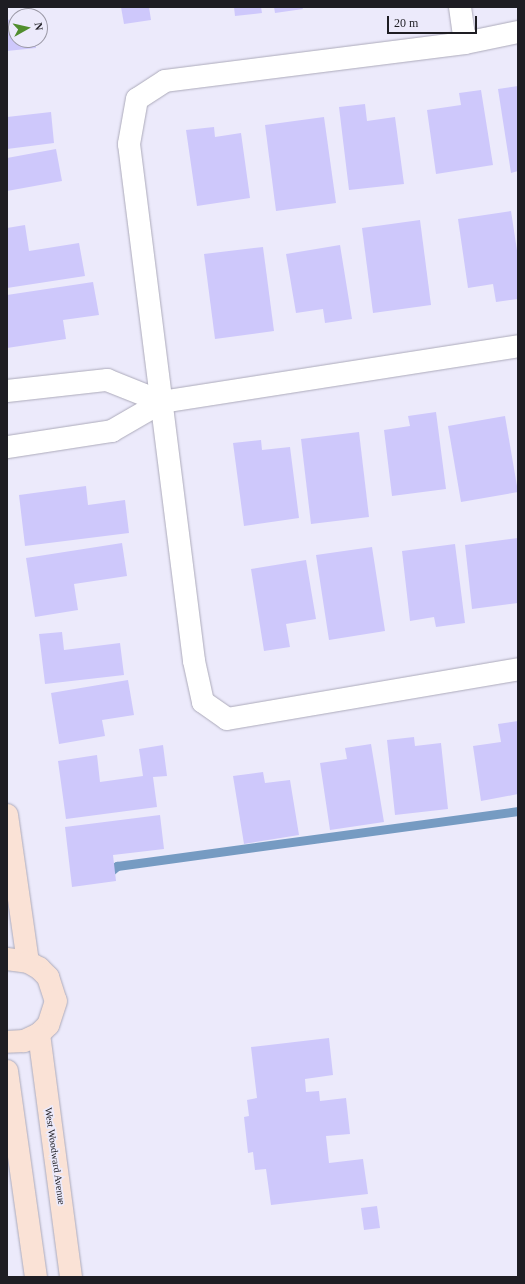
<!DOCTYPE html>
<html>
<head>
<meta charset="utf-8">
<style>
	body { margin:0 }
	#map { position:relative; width:525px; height:1284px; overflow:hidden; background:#eceafb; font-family:Georgia,serif }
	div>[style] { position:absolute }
	.stream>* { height:9px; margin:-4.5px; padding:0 4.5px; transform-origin:4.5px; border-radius:4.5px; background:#769bc2 }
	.building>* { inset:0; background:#cec8fb }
	.roads { filter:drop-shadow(0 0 1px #acaaba) drop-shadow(0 0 1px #acaaba) }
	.street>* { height:22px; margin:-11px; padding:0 11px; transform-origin:11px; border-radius:11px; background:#fff }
	.secondary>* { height:22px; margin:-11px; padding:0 11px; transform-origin:11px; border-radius:11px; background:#fae2d6 }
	span { translate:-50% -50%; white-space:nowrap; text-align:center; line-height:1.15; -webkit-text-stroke:3.5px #eceafb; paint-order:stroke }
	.street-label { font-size:10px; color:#1e1d23 }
	.frame { position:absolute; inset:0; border:8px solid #1e1d23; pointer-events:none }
	.north { position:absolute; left:8px; top:8px; width:40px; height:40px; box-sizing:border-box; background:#eceafb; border:1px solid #9a98a5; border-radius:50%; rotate:82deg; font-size:11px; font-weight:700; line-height:16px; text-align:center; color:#1e1d23 }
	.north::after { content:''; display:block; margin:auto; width:14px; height:18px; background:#518e2e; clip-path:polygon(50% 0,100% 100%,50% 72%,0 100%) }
	.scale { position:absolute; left:387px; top:16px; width:90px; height:18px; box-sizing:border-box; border:2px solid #1e1d23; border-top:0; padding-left:5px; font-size:12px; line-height:14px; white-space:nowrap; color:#1e1d23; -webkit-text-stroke:3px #eceafb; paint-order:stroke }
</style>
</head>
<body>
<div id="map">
	<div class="stream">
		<i style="left:105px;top:876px;width:16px;rotate:-40deg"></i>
		<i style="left:117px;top:866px;width:405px;rotate:-7.8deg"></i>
	</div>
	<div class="building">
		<i style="clip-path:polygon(121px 7px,149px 7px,151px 20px,124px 24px)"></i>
		<i style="clip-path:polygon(234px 7px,261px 7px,262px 13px,235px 16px)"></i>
		<i style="clip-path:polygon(274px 7px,302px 7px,303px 9px,275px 13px)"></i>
		<i style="clip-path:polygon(16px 18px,16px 40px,35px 40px,36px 48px,7px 51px,7px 20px)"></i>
		<i style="clip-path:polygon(518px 86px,518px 171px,511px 173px,498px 89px)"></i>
		<i style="clip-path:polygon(481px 90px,493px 165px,436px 174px,427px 110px,461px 105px,459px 93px)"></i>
		<i style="clip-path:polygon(365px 104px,367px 121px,395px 117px,404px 184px,349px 190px,339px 107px)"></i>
		<i style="clip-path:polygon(51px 112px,54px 143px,7px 149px,7px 117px)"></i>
		<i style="clip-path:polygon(324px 117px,336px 203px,276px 211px,265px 125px)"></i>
		<i style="clip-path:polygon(214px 127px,215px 137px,241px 133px,250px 198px,197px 206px,186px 130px)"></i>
		<i style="clip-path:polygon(56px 149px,62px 181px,7px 191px,7px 158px)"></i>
		<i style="clip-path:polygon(511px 211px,518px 257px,518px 299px,496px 302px,493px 284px,468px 288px,458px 219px)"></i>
		<i style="clip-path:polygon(420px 220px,431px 305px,373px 313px,362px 228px)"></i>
		<i style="clip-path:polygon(25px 225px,29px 251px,79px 243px,85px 276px,7px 288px,7px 228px)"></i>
		<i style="clip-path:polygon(340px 245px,352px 319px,325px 323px,323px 309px,296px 313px,286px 254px)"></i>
		<i style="clip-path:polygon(263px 247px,274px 331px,215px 339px,204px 254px)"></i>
		<i style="clip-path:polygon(93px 282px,99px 315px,63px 320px,66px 339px,7px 348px,7px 295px)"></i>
		<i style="clip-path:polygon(436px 412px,446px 489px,392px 496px,384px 430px,410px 426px,408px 416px)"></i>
		<i style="clip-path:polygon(505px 416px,518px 492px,461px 502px,448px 426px)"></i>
		<i style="clip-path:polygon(359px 432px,369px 517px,311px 524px,301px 439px)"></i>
		<i style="clip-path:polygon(261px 440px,262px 450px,290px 447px,299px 518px,244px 526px,233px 443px)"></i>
		<i style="clip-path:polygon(86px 486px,88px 505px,125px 500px,129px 533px,25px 546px,19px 495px)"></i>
		<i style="clip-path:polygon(518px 538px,518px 603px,472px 609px,465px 545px)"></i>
		<i style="clip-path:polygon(122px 543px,127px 576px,74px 584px,78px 610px,35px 617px,26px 558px)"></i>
		<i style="clip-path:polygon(455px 544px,465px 623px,436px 627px,434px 617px,410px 621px,402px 551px)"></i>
		<i style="clip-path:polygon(372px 547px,385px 631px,329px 640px,316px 555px)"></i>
		<i style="clip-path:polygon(306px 560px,316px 619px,286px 624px,290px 647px,264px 651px,251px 569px)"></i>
		<i style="clip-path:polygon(62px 632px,64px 650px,120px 643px,124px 675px,45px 684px,39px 634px)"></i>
		<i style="clip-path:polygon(128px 680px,134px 715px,102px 720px,105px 736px,59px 744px,51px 693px)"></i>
		<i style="clip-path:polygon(518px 721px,518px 794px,481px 801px,473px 746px,501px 742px,498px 724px)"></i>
		<i style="clip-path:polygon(414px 737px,415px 746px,441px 743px,448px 809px,395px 815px,387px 740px)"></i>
		<i style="clip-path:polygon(371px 744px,384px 822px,330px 830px,320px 763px,347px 759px,345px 748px)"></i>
		<i style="clip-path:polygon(163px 745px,167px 776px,153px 777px,157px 807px,66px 819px,58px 761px,97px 755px,100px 782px,143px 776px,139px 749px)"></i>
		<i style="clip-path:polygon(263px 772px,265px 783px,290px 780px,299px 835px,244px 844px,233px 776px)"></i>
		<i style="clip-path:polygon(160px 815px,164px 849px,113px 855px,116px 881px,72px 887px,65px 827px)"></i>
		<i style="clip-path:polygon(329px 1038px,333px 1075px,305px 1079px,306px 1092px,319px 1091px,320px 1101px,346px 1098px,350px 1134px,326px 1136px,329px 1163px,363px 1159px,368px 1194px,271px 1205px,266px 1169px,255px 1170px,253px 1152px,248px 1153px,244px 1117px,249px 1116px,247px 1100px,257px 1098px,251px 1047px)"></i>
		<i style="clip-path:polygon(377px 1206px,380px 1228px,364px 1230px,361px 1208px)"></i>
	</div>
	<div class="roads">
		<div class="street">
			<i style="left:460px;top:7px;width:36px;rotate:82deg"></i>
			<i style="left:518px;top:32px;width:54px;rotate:168.3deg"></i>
			<i style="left:465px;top:43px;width:302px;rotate:172.8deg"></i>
			<i style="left:165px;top:81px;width:33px;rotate:147deg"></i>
			<i style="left:137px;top:99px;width:46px;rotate:100.1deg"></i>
			<i style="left:129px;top:144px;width:521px;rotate:82.83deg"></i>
			<i style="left:194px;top:661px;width:42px;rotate:77.6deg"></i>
			<i style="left:203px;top:702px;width:29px;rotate:35deg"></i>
			<i style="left:227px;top:719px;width:295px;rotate:-9.7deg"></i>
			<i style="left:7px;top:391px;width:101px;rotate:-6.3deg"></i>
			<i style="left:107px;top:380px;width:59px;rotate:21.8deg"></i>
			<i style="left:162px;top:402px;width:58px;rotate:149.9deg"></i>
			<i style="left:112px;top:431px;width:106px;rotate:171.3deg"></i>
			<i style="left:162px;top:402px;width:360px;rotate:-8.9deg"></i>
		</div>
		<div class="secondary">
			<i style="left:7px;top:815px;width:148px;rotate:81.9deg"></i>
			<i style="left:7px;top:959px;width:21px;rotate:8deg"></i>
			<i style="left:28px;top:962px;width:13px;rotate:29deg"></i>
			<i style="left:39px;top:968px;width:13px;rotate:45deg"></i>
			<i style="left:48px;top:977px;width:25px;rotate:72deg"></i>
			<i style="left:56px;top:1001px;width:25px;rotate:108deg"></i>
			<i style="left:48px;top:1025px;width:13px;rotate:135deg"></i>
			<i style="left:39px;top:1034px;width:17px;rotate:155deg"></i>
			<i style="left:24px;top:1041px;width:17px;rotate:177deg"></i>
			<i style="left:39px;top:1034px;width:245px;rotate:82.5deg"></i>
			<i style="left:7px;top:1071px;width:208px;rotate:82deg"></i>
		</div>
	</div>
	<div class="street-label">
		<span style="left:55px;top:1156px;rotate:82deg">West Woodward Avenue</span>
	</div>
	<div class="frame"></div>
	<div class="north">N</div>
	<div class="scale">20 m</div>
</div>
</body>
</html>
